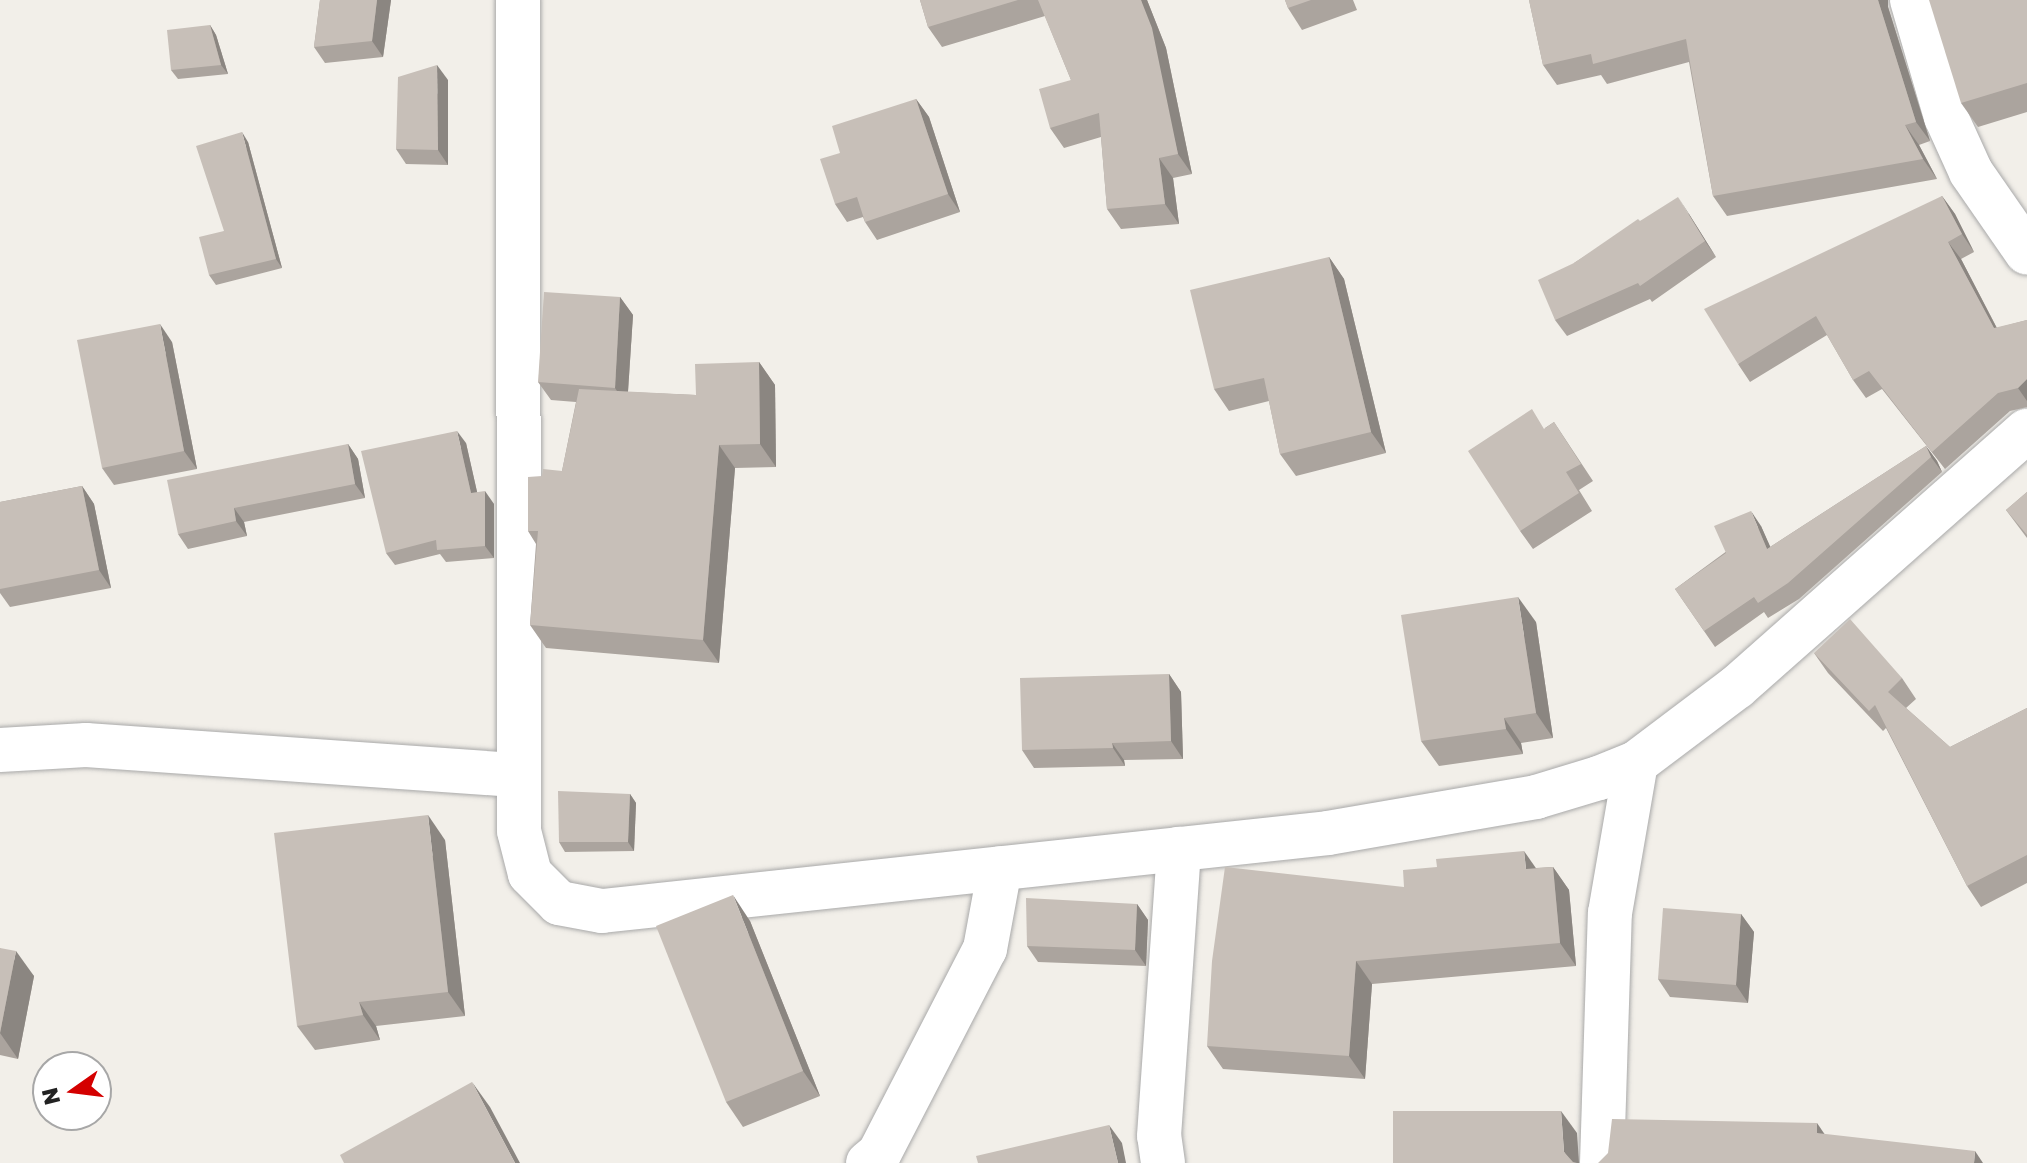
<!DOCTYPE html>
<html>
<head>
<meta charset="utf-8">
<style>
	body { margin:0 }
	#map { position:relative; width:2027px; height:1163px; overflow:hidden; background:#f2efe9; font-family:"Golos Text",sans-serif }
	div>[style] { position:absolute }
	.roads { filter:drop-shadow(0 0 2px #a9a9a9) drop-shadow(0 0 2px #a9a9a9) }
	.minor>* { height:44px; margin:-22px; padding:0 22px; transform-origin:22px; border-radius:22px; background:#fff }
	.wall>* { inset:0; background:#aba49e }
	.shaded-wall>* { inset:0; background:#8b8681 }
	.building>* { inset:0; background:#c7bfb8 }
	span { translate:-50% -50%; white-space:nowrap; text-align:center; line-height:1.15; -webkit-text-stroke:6px #fff; paint-order:stroke }
	.north { position:absolute; left:32px; top:1051px; width:80px; height:80px; box-sizing:border-box; background:#fff; border:2px solid #a7a7a7; border-radius:50%; rotate:256deg; font-size:22px; font-weight:700; line-height:32px; text-align:center; color:#222 }
	.north::after { content:''; display:block; margin:auto; width:28px; height:36px; background:#d40000; clip-path:polygon(50% 0,100% 100%,50% 72%,0 100%) }
</style>
</head>
<body>
<div id="map">
	<div class="roads">
		<div class="minor">
			<i style="left:518px;top:0;width:831px;rotate:89.93deg"></i>
			<i style="left:519px;top:831px;width:44px;rotate:75.7deg"></i>
			<i style="left:530px;top:874px;width:41px;rotate:45deg"></i>
			<i style="left:559px;top:903px;width:44px;rotate:10.5deg"></i>
			<i style="left:602px;top:911px;width:730px;rotate:-6.13deg"></i>
			<i style="left:1328px;top:833px;width:211px;rotate:-9.8deg"></i>
			<i style="left:1536px;top:797px;width:66px;rotate:-16.8deg"></i>
			<i style="left:1599px;top:778px;width:40px;rotate:-22deg"></i>
			<i style="left:1636px;top:763px;width:126px;rotate:-37deg"></i>
			<i style="left:1737px;top:687px;width:387px;rotate:-41.5deg"></i>
			<i style="left:1912px;top:0;width:122px;rotate:73.8deg"></i>
			<i style="left:1946px;top:117px;width:60px;rotate:65.6deg"></i>
			<i style="left:1971px;top:172px;width:98px;rotate:55.3deg"></i>
			<i style="left:0;top:750px;width:86px;rotate:-3.3deg"></i>
			<i style="left:86px;top:745px;width:433px;rotate:4deg"></i>
			<i style="left:868px;top:1163px;width:14px;rotate:-39deg"></i>
			<i style="left:879px;top:1154px;width:231px;rotate:-62.7deg"></i>
			<i style="left:985px;top:949px;width:82px;rotate:-79.5deg"></i>
			<i style="left:1163px;top:1163px;width:27px;rotate:-98deg"></i>
			<i style="left:1159px;top:1136px;width:288px;rotate:-86deg"></i>
			<i style="left:1602px;top:1163px;width:250px;rotate:-88.2deg"></i>
			<i style="left:1610px;top:913px;width:152px;rotate:-80.2deg"></i>
		</div>
	</div>
	<div class="wall">
		<i style="clip-path:polygon(320px 0,391px 0,383px 57px,325px 63px,314px 47px)"></i>
		<i style="clip-path:polygon(920px 0,1147px 0,1166px 48px,1192px 174px,1173px 178px,1179px 224px,1121px 229px,1107px 209px,1101px 137px,1064px 148px,1050px 128px,1071px 80px,1045px 16px,942px 47px,928px 27px)"></i>
		<i style="clip-path:polygon(1285px 0,1353px 0,1357px 10px,1302px 30px,1288px 8px)"></i>
		<i style="clip-path:polygon(1529px 0,1888px 0,1888px 7px,1930px 141px,1919px 145px,1937px 179px,1727px 216px,1713px 196px,1689px 62px,1607px 84px,1601px 75px,1557px 85px,1543px 65px)"></i>
		<i style="clip-path:polygon(2027px 0,2027px 112px,1978px 127px,1961px 103px)"></i>
		<i style="clip-path:polygon(210px 25px,216px 35px,228px 74px,178px 79px,171px 70px)"></i>
		<i style="clip-path:polygon(448px 80px,448px 165px,406px 164px,396px 149px)"></i>
		<i style="clip-path:polygon(916px 99px,929px 117px,960px 212px,877px 240px,865px 222px,863px 217px,847px 222px,835px 204px,840px 153px)"></i>
		<i style="clip-path:polygon(248px 142px,282px 268px,216px 285px,209px 275px,224px 231px)"></i>
		<i style="clip-path:polygon(1942px 196px,1955px 214px,1974px 252px,1961px 259px,1997px 328px,2027px 320px,2027px 407px,2010px 411px,1945px 469px,1882px 389px,1866px 398px,1853px 380px,1827px 335px,1750px 382px,1738px 364px)"></i>
		<i style="clip-path:polygon(1689px 214px,1716px 257px,1652px 302px,1650px 299px,1567px 336px,1555px 320px,1574px 263px,1640px 221px)"></i>
		<i style="clip-path:polygon(1329px 257px,1344px 279px,1386px 453px,1296px 476px,1280px 454px,1269px 401px,1229px 411px,1214px 389px)"></i>
		<i style="clip-path:polygon(620px 297px,633px 315px,628px 392px,696px 395px,759px 362px,775px 385px,776px 467px,735px 468px,719px 663px,546px 648px,530px 625px,536px 544px,528px 531px,542px 476px,562px 471px,576px 402px,551px 400px,538px 382px)"></i>
		<i style="clip-path:polygon(172px 342px,197px 469px,114px 485px,102px 468px)"></i>
		<i style="clip-path:polygon(1554px 422px,1593px 481px,1579px 490px,1592px 511px,1533px 549px,1520px 531px,1545px 428px)"></i>
		<i style="clip-path:polygon(466px 443px,477px 492px,494px 504px,494px 558px,446px 562px,440px 554px,395px 565px,386px 553px)"></i>
		<i style="clip-path:polygon(348px 444px,358px 459px,365px 498px,244px 522px,247px 536px,188px 549px,178px 534px)"></i>
		<i style="clip-path:polygon(1926px 446px,1937px 461px,1942px 472px,1799px 599px,1768px 618px,1764px 612px,1715px 647px,1675px 589px,1761px 526px,1770px 547px)"></i>
		<i style="clip-path:polygon(82px 486px,94px 504px,111px 588px,10px 607px,0 593px,0 502px)"></i>
		<i style="clip-path:polygon(2027px 492px,2027px 538px,2006px 510px)"></i>
		<i style="clip-path:polygon(1536px 622px,1553px 738px,1521px 743px,1523px 754px,1439px 766px,1421px 741px)"></i>
		<i style="clip-path:polygon(1814px 653px,1902px 678px,1916px 699px,1906px 708px,1950px 747px,2027px 708px,2027px 883px,1981px 907px,1967px 886px,1886px 728px,1883px 731px,1828px 673px)"></i>
		<i style="clip-path:polygon(1169px 674px,1181px 692px,1183px 759px,1124px 760px,1125px 766px,1034px 768px,1022px 750px)"></i>
		<i style="clip-path:polygon(630px 794px,636px 803px,634px 851px,565px 852px,559px 842px)"></i>
		<i style="clip-path:polygon(445px 840px,465px 1016px,376px 1026px,380px 1040px,315px 1050px,297px 1026px)"></i>
		<i style="clip-path:polygon(1553px 867px,1569px 890px,1576px 966px,1372px 984px,1365px 1079px,1223px 1069px,1207px 1046px,1404px 887px,1536px 868px)"></i>
		<i style="clip-path:polygon(1137px 904px,1148px 920px,1146px 966px,1038px 962px,1027px 946px)"></i>
		<i style="clip-path:polygon(1741px 914px,1754px 932px,1748px 1003px,1670px 997px,1658px 979px)"></i>
		<i style="clip-path:polygon(750px 921px,820px 1096px,743px 1127px,726px 1102px)"></i>
		<i style="clip-path:polygon(0 948px,34px 976px,18px 1059px,0 1055px)"></i>
	</div>
	<div class="shaded-wall">
		<i style="clip-path:polygon(377px 0,391px 0,383px 57px,372px 41px)"></i>
		<i style="clip-path:polygon(1141px 0,1147px 0,1166px 48px,1192px 174px,1178px 154px)"></i>
		<i style="clip-path:polygon(1878px 0,1888px 0,1888px 7px,1930px 141px,1916px 122px)"></i>
		<i style="clip-path:polygon(210px 25px,216px 35px,228px 74px,221px 65px)"></i>
		<i style="clip-path:polygon(437px 65px,448px 80px,448px 165px,438px 150px)"></i>
		<i style="clip-path:polygon(916px 99px,929px 117px,960px 212px,948px 194px)"></i>
		<i style="clip-path:polygon(1905px 125px,1919px 145px,1937px 179px,1923px 159px)"></i>
		<i style="clip-path:polygon(242px 132px,248px 142px,282px 268px,276px 259px)"></i>
		<i style="clip-path:polygon(1159px 158px,1173px 178px,1179px 224px,1165px 204px)"></i>
		<i style="clip-path:polygon(1942px 196px,1955px 214px,1974px 252px,1962px 234px)"></i>
		<i style="clip-path:polygon(1678px 197px,1689px 214px,1716px 257px,1705px 241px)"></i>
		<i style="clip-path:polygon(1948px 242px,1961px 259px,2006px 346px,1994px 328px)"></i>
		<i style="clip-path:polygon(1329px 257px,1344px 279px,1386px 453px,1371px 432px)"></i>
		<i style="clip-path:polygon(620px 297px,633px 315px,627px 406px,615px 388px)"></i>
		<i style="clip-path:polygon(160px 324px,172px 342px,197px 469px,184px 451px)"></i>
		<i style="clip-path:polygon(759px 362px,775px 385px,776px 467px,760px 444px)"></i>
		<i style="clip-path:polygon(2027px 379px,2027px 401px,2018px 388px)"></i>
		<i style="clip-path:polygon(457px 431px,466px 443px,480px 505px,471px 493px)"></i>
		<i style="clip-path:polygon(348px 444px,358px 459px,365px 498px,355px 484px)"></i>
		<i style="clip-path:polygon(719px 445px,735px 468px,719px 663px,703px 640px)"></i>
		<i style="clip-path:polygon(1926px 446px,1937px 461px,1942px 472px,1931px 457px)"></i>
		<i style="clip-path:polygon(82px 486px,94px 504px,111px 588px,99px 570px)"></i>
		<i style="clip-path:polygon(485px 491px,494px 504px,494px 558px,485px 546px)"></i>
		<i style="clip-path:polygon(234px 508px,244px 522px,247px 536px,236px 521px)"></i>
		<i style="clip-path:polygon(1751px 511px,1761px 526px,1778px 564px,1767px 549px)"></i>
		<i style="clip-path:polygon(1518px 597px,1536px 622px,1553px 738px,1536px 713px)"></i>
		<i style="clip-path:polygon(1169px 674px,1181px 692px,1183px 759px,1171px 741px)"></i>
		<i style="clip-path:polygon(1504px 718px,1521px 743px,1523px 754px,1506px 729px)"></i>
		<i style="clip-path:polygon(1112px 743px,1124px 760px,1125px 766px,1113px 748px)"></i>
		<i style="clip-path:polygon(630px 794px,636px 803px,634px 851px,628px 842px)"></i>
		<i style="clip-path:polygon(428px 815px,445px 840px,465px 1016px,448px 992px)"></i>
		<i style="clip-path:polygon(1524px 851px,1540px 874px,1526px 869px)"></i>
		<i style="clip-path:polygon(1553px 867px,1569px 890px,1576px 966px,1560px 943px)"></i>
		<i style="clip-path:polygon(733px 895px,750px 921px,820px 1096px,803px 1071px)"></i>
		<i style="clip-path:polygon(1137px 904px,1148px 920px,1146px 966px,1135px 950px)"></i>
		<i style="clip-path:polygon(1741px 914px,1754px 932px,1748px 1003px,1736px 985px)"></i>
		<i style="clip-path:polygon(16px 951px,34px 976px,18px 1059px,0 1033px)"></i>
		<i style="clip-path:polygon(1356px 961px,1372px 984px,1365px 1079px,1349px 1056px)"></i>
		<i style="clip-path:polygon(359px 1002px,376px 1026px,380px 1040px,363px 1015px)"></i>
		<i style="clip-path:polygon(472px 1082px,490px 1107px,520px 1163px,515px 1163px)"></i>
		<i style="clip-path:polygon(1561px 1111px,1577px 1133px,1579px 1163px,1572px 1163px,1564px 1152px)"></i>
		<i style="clip-path:polygon(1817px 1123px,1832px 1145px,1817px 1133px)"></i>
		<i style="clip-path:polygon(1109px 1125px,1122px 1143px,1126px 1163px,1118px 1163px)"></i>
		<i style="clip-path:polygon(1975px 1151px,1983px 1163px,1974px 1163px)"></i>
	</div>
	<div class="building">
		<i style="clip-path:polygon(320px 0,377px 0,372px 41px,314px 47px)"></i>
		<i style="clip-path:polygon(920px 0,1018px 0,928px 27px)"></i>
		<i style="clip-path:polygon(1038px 0,1141px 0,1152px 28px,1178px 154px,1159px 158px,1165px 204px,1107px 209px,1099px 113px,1050px 128px,1039px 89px,1071px 80px)"></i>
		<i style="clip-path:polygon(1285px 0,1311px 0,1288px 8px)"></i>
		<i style="clip-path:polygon(1529px 0,1878px 0,1916px 122px,1905px 125px,1923px 159px,1713px 196px,1686px 39px,1593px 64px,1591px 54px,1543px 65px)"></i>
		<i style="clip-path:polygon(1929px 0,2027px 0,2027px 83px,1961px 103px)"></i>
		<i style="clip-path:polygon(210px 25px,221px 65px,171px 70px,167px 30px)"></i>
		<i style="clip-path:polygon(437px 65px,438px 150px,396px 149px,398px 77px)"></i>
		<i style="clip-path:polygon(916px 99px,948px 194px,865px 222px,857px 197px,835px 204px,820px 159px,840px 153px,832px 126px)"></i>
		<i style="clip-path:polygon(242px 132px,276px 259px,209px 275px,199px 237px,224px 231px,196px 146px)"></i>
		<i style="clip-path:polygon(1942px 196px,1962px 234px,1948px 242px,1994px 328px,2027px 320px,2027px 379px,2018px 388px,1998px 393px,1932px 452px,1869px 371px,1853px 380px,1816px 316px,1738px 364px,1704px 309px)"></i>
		<i style="clip-path:polygon(1678px 197px,1705px 241px,1640px 286px,1638px 283px,1555px 320px,1538px 280px,1574px 263px,1638px 219px,1640px 221px)"></i>
		<i style="clip-path:polygon(1329px 257px,1371px 432px,1280px 454px,1264px 378px,1214px 389px,1190px 290px)"></i>
		<i style="clip-path:polygon(544px 292px,620px 297px,615px 388px,538px 382px)"></i>
		<i style="clip-path:polygon(160px 324px,184px 451px,102px 468px,77px 340px)"></i>
		<i style="clip-path:polygon(759px 362px,760px 444px,719px 445px,703px 640px,530px 625px,538px 531px,528px 531px,528px 477px,542px 476px,543px 469px,562px 471px,579px 389px,696px 395px,695px 364px)"></i>
		<i style="clip-path:polygon(1532px 409px,1544px 429px,1554px 422px,1581px 464px,1566px 472px,1579px 493px,1520px 531px,1468px 451px)"></i>
		<i style="clip-path:polygon(457px 431px,471px 493px,485px 491px,485px 546px,437px 550px,436px 540px,386px 553px,361px 451px)"></i>
		<i style="clip-path:polygon(348px 444px,355px 484px,234px 508px,236px 521px,178px 534px,167px 480px)"></i>
		<i style="clip-path:polygon(1926px 446px,1931px 457px,1788px 583px,1758px 603px,1754px 597px,1704px 631px,1675px 589px,1726px 553px,1714px 526px,1751px 511px,1767px 549px)"></i>
		<i style="clip-path:polygon(82px 486px,99px 570px,0 589px,0 502px)"></i>
		<i style="clip-path:polygon(2027px 492px,2027px 535px,2006px 510px)"></i>
		<i style="clip-path:polygon(1518px 597px,1536px 713px,1504px 718px,1506px 729px,1421px 741px,1401px 615px)"></i>
		<i style="clip-path:polygon(1850px 619px,1902px 678px,1888px 692px,1950px 747px,2027px 708px,2027px 855px,1967px 886px,1875px 705px,1869px 711px,1814px 653px)"></i>
		<i style="clip-path:polygon(1169px 674px,1171px 741px,1112px 743px,1113px 748px,1022px 750px,1020px 678px)"></i>
		<i style="clip-path:polygon(558px 791px,630px 794px,628px 842px,559px 842px)"></i>
		<i style="clip-path:polygon(428px 815px,448px 992px,359px 1002px,363px 1015px,297px 1026px,274px 833px)"></i>
		<i style="clip-path:polygon(1524px 851px,1526px 869px,1553px 867px,1560px 943px,1356px 961px,1349px 1056px,1207px 1046px,1212px 961px,1225px 867px,1404px 887px,1403px 870px,1437px 867px,1436px 859px)"></i>
		<i style="clip-path:polygon(733px 895px,803px 1071px,726px 1102px,656px 926px)"></i>
		<i style="clip-path:polygon(1026px 898px,1137px 904px,1135px 950px,1027px 946px)"></i>
		<i style="clip-path:polygon(1663px 908px,1741px 914px,1736px 985px,1658px 979px)"></i>
		<i style="clip-path:polygon(0 948px,16px 951px,0 1033px)"></i>
		<i style="clip-path:polygon(472px 1082px,515px 1163px,344px 1163px,340px 1155px)"></i>
		<i style="clip-path:polygon(1393px 1111px,1561px 1111px,1564px 1152px,1573px 1162px,1577px 1163px,1393px 1163px)"></i>
		<i style="clip-path:polygon(1612px 1119px,1817px 1123px,1817px 1133px,1975px 1151px,1974px 1163px,1598px 1163px,1608px 1153px)"></i>
		<i style="clip-path:polygon(1109px 1125px,1118px 1163px,978px 1163px,976px 1156px)"></i>
	</div>
	<div class="north">N</div>
</div>
</body>
</html>
